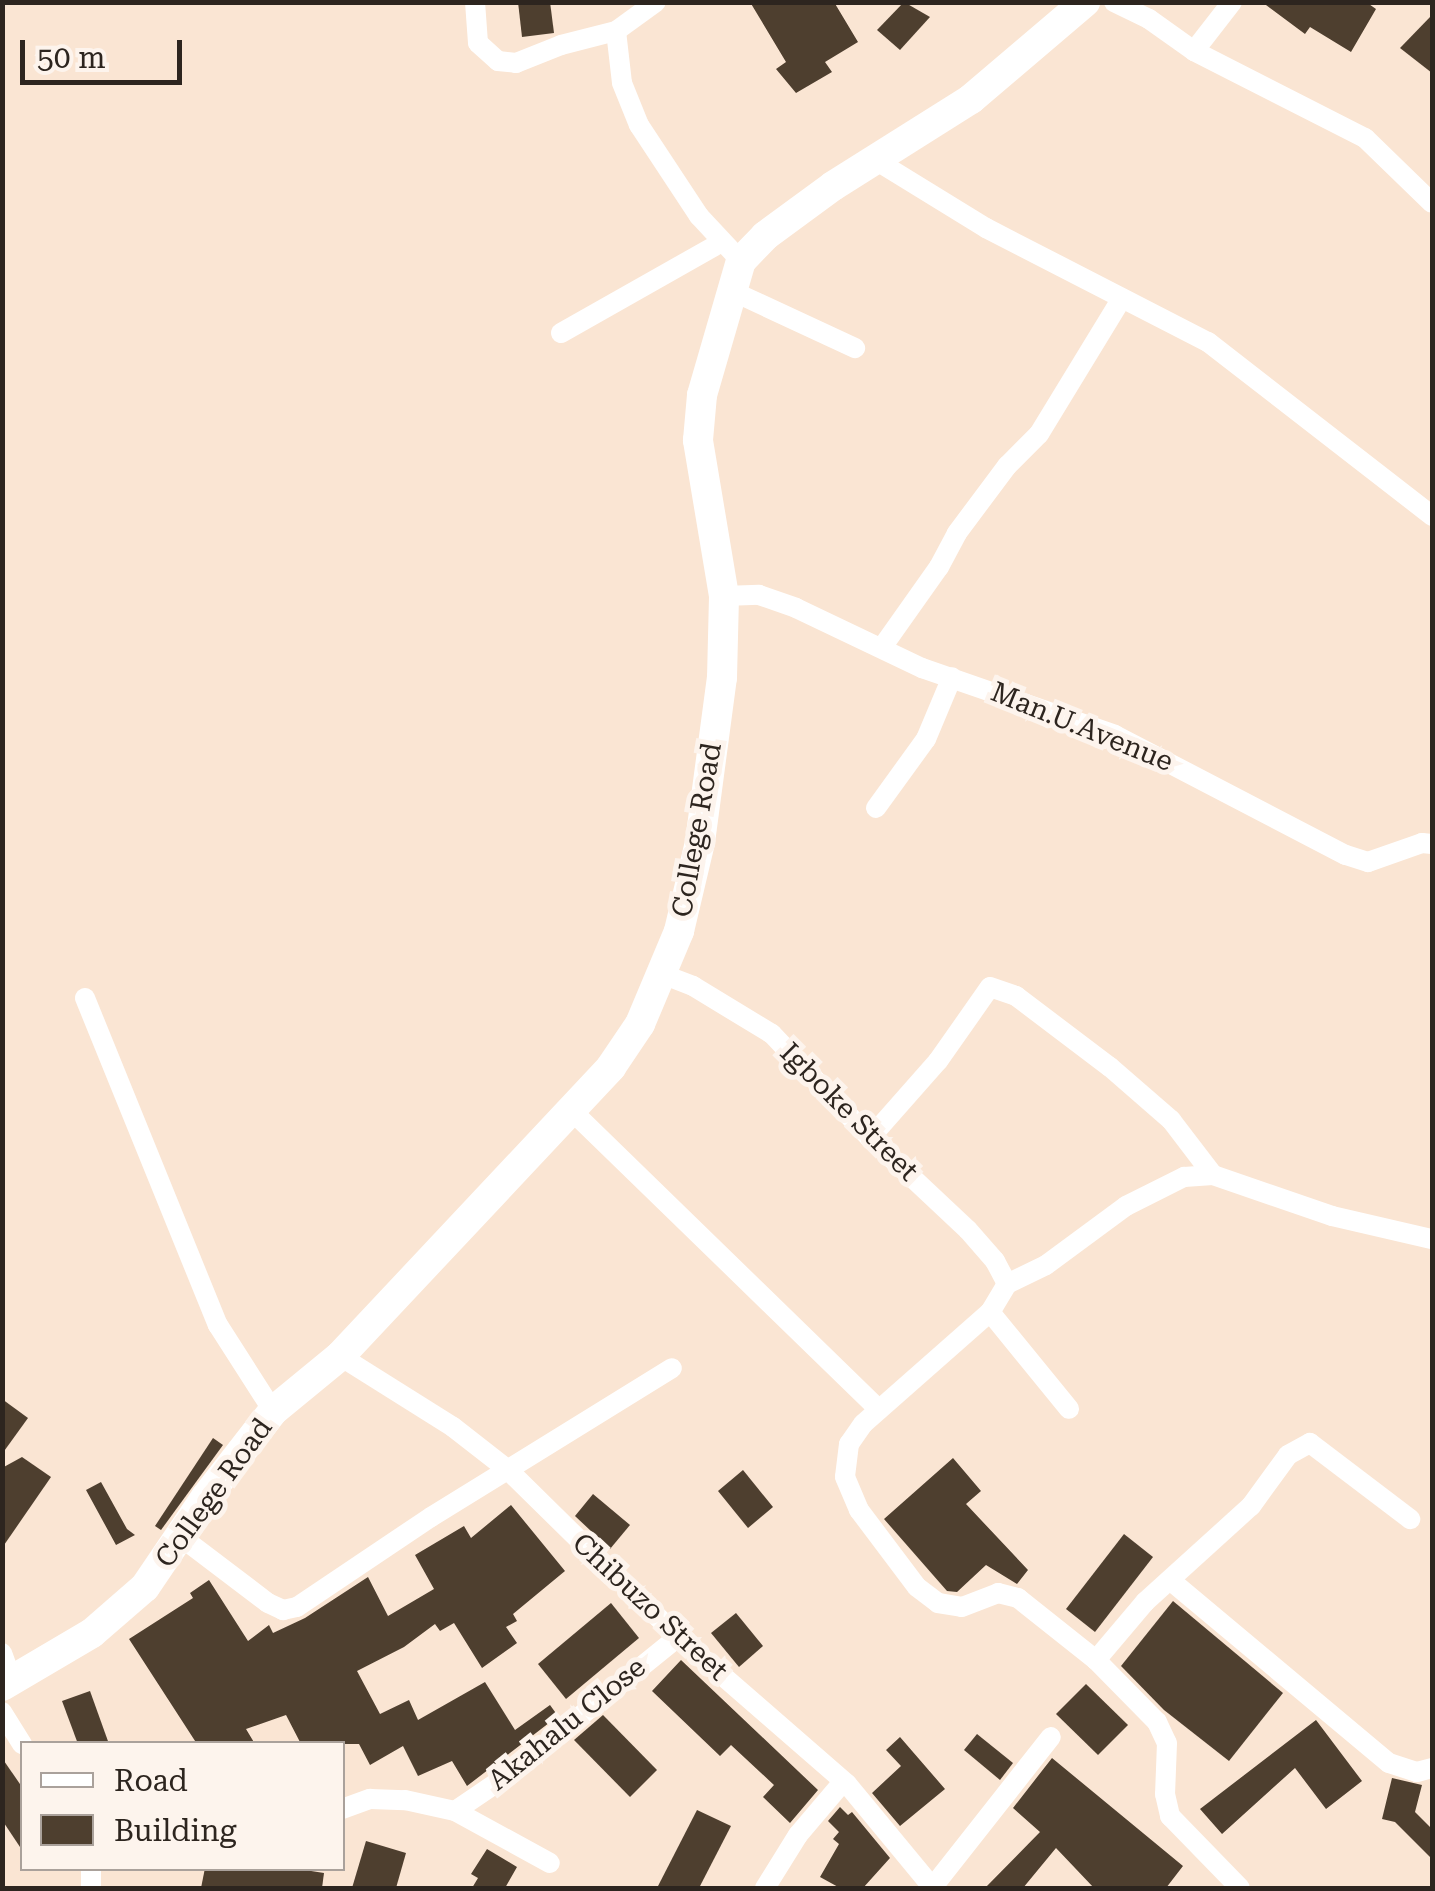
<!DOCTYPE html>
<html>
<head>
<meta charset="utf-8">
<style>
	body { margin:0 }
	#map { position:relative; width:1435px; height:1891px; overflow:hidden; background:#fae5d3; font-family:"Roboto Serif",serif }
	div>[style] { position:absolute }
	.building>* { inset:0; background:#4e3f2f }
	.street>* { height:20px; margin:-10px; padding:0 10px; transform-origin:10px; border-radius:10px; background:#fff }
	.secondary>* { height:30px; margin:-15px; padding:0 15px; transform-origin:15px; border-radius:15px; background:#fff }
	span { translate:-50% -50%; white-space:nowrap; text-align:center; line-height:1.15; -webkit-text-stroke:10px #fdf4ed; paint-order:stroke }
	.street-label { font-size:28px; color:#2d251f }
	.frame { position:absolute; inset:0; border:5px solid #2d251f; pointer-events:none }
	.legend { position:absolute; left:20px; top:1741px; width:325px; height:130px; box-sizing:border-box; background:#fdf4ed; border:2px solid #aaa19b; margin:0; padding:12px 18px; list-style:none; font-size:30px; color:#2d251f }
	.legend li { display:flex; align-items:center; gap:20px; height:50px }
	.legend b { width:50px; border:2px solid #aaa19b }
	.scale { position:absolute; left:20px; top:40px; width:162px; height:45px; box-sizing:border-box; border:5px solid #2d251f; border-top:0; padding-left:12px; font-size:30px; line-height:35px; white-space:nowrap; color:#2d251f; -webkit-text-stroke:8px #fdf4ed; paint-order:stroke }
</style>
</head>
<body>
<div id="map">
	<div class="building">
		<i style="clip-path:polygon(518px 2px,550px 2px,554px 33px,522px 37px)"></i>
		<i style="clip-path:polygon(750px 2px,834px 2px,858px 42px,825px 62px,832px 72px,796px 93px,776px 69px,786px 62px)"></i>
		<i style="clip-path:polygon(904px 2px,930px 17px,900px 50px,877px 30px)"></i>
		<i style="clip-path:polygon(1262px 2px,1366px 2px,1376px 9px,1351px 52px,1310px 27px,1305px 34px)"></i>
		<i style="clip-path:polygon(1432px 15px,1432px 73px,1400px 48px)"></i>
		<i style="clip-path:polygon(2px 1399px,28px 1418px,2px 1454px)"></i>
		<i style="clip-path:polygon(213px 1438px,223px 1445px,161px 1530px,155px 1526px)"></i>
		<i style="clip-path:polygon(22px 1457px,51px 1477px,2px 1548px,2px 1468px)"></i>
		<i style="clip-path:polygon(953px 1458px,981px 1491px,966px 1504px,1028px 1570px,1017px 1584px,986px 1565px,957px 1592px,947px 1591px,884px 1519px)"></i>
		<i style="clip-path:polygon(743px 1470px,773px 1507px,748px 1528px,718px 1491px)"></i>
		<i style="clip-path:polygon(101px 1482px,127px 1529px,135px 1535px,116px 1545px,86px 1490px)"></i>
		<i style="clip-path:polygon(593px 1494px,630px 1525px,610px 1549px,575px 1516px)"></i>
		<i style="clip-path:polygon(511px 1505px,565px 1571px,513px 1614px,517px 1621px,506px 1627px,517px 1643px,482px 1668px,454px 1623px,440px 1631px,435px 1624px,404px 1647px,357px 1671px,380px 1714px,409px 1700px,418px 1720px,485px 1682px,515px 1730px,550px 1705px,558px 1716px,467px 1786px,452px 1761px,418px 1776px,403px 1746px,370px 1765px,359px 1744px,301px 1744px,286px 1715px,246px 1729px,255px 1744px,197px 1744px,129px 1639px,193px 1598px,190px 1593px,209px 1580px,248px 1641px,269px 1625px,273px 1633px,305px 1618px,368px 1577px,388px 1616px,434px 1589px,415px 1555px,464px 1526px,471px 1538px)"></i>
		<i style="clip-path:polygon(1124px 1534px,1153px 1557px,1095px 1632px,1066px 1609px)"></i>
		<i style="clip-path:polygon(1173px 1601px,1283px 1693px,1229px 1761px,1164px 1710px,1121px 1666px)"></i>
		<i style="clip-path:polygon(611px 1603px,639px 1638px,566px 1699px,538px 1664px)"></i>
		<i style="clip-path:polygon(736px 1613px,763px 1646px,739px 1667px,711px 1633px)"></i>
		<i style="clip-path:polygon(681px 1660px,818px 1790px,790px 1823px,763px 1797px,774px 1785px,731px 1745px,720px 1756px,652px 1691px)"></i>
		<i style="clip-path:polygon(1086px 1684px,1128px 1725px,1098px 1755px,1056px 1714px)"></i>
		<i style="clip-path:polygon(90px 1691px,109px 1744px,78px 1744px,62px 1701px)"></i>
		<i style="clip-path:polygon(603px 1715px,657px 1770px,630px 1797px,574px 1740px)"></i>
		<i style="clip-path:polygon(1316px 1720px,1362px 1781px,1326px 1809px,1295px 1768px,1222px 1834px,1200px 1809px)"></i>
		<i style="clip-path:polygon(977px 1734px,1013px 1763px,1000px 1780px,964px 1750px)"></i>
		<i style="clip-path:polygon(900px 1737px,945px 1789px,900px 1826px,872px 1793px,901px 1766px,886px 1750px)"></i>
		<i style="clip-path:polygon(2px 1758px,22px 1787px,22px 1850px,2px 1820px)"></i>
		<i style="clip-path:polygon(1052px 1758px,1183px 1866px,1166px 1888px,1094px 1888px,1056px 1848px,1023px 1888px,985px 1888px,1040px 1832px,1013px 1808px)"></i>
		<i style="clip-path:polygon(1392px 1778px,1422px 1785px,1415px 1812px,1432px 1829px,1432px 1859px,1395px 1822px,1382px 1819px)"></i>
		<i style="clip-path:polygon(840px 1807px,848px 1815px,852px 1812px,890px 1858px,863px 1888px,840px 1888px,820px 1877px,839px 1844px,833px 1839px,839px 1832px,828px 1821px)"></i>
		<i style="clip-path:polygon(697px 1810px,731px 1826px,699px 1888px,657px 1888px)"></i>
		<i style="clip-path:polygon(366px 1841px,406px 1853px,396px 1888px,352px 1888px)"></i>
		<i style="clip-path:polygon(487px 1849px,517px 1867px,505px 1888px,472px 1888px,478px 1878px,471px 1874px)"></i>
		<i style="clip-path:polygon(205px 1868px,292px 1868px,324px 1873px,322px 1888px,201px 1888px)"></i>
	</div>
	<div class="street">
		<i style="left:475px;top:2px;width:41px;rotate:85.8deg"></i>
		<i style="left:478px;top:43px;width:27px;rotate:42deg"></i>
		<i style="left:498px;top:61px;width:18px;rotate:6deg"></i>
		<i style="left:516px;top:63px;width:48px;rotate:-21.8deg"></i>
		<i style="left:561px;top:45px;width:57px;rotate:-14.3deg"></i>
		<i style="left:616px;top:31px;width:49px;rotate:-35.9deg"></i>
		<i style="left:1114px;top:2px;width:39px;rotate:26deg"></i>
		<i style="left:1149px;top:19px;width:55px;rotate:35.4deg"></i>
		<i style="left:1194px;top:51px;width:192px;rotate:27deg"></i>
		<i style="left:1365px;top:138px;width:93px;rotate:44.1deg"></i>
		<i style="left:616px;top:31px;width:52px;rotate:83.4deg"></i>
		<i style="left:622px;top:83px;width:45px;rotate:68deg"></i>
		<i style="left:639px;top:125px;width:109px;rotate:56.6deg"></i>
		<i style="left:699px;top:216px;width:62px;rotate:47deg"></i>
		<i style="left:1194px;top:51px;width:62px;rotate:-52.2deg"></i>
		<i style="left:877px;top:161px;width:128px;rotate:31.6deg"></i>
		<i style="left:986px;top:228px;width:250px;rotate:27.2deg"></i>
		<i style="left:1208px;top:342px;width:284px;rotate:37.8deg"></i>
		<i style="left:730px;top:290px;width:138px;rotate:24.9deg"></i>
		<i style="left:561px;top:333px;width:183px;rotate:-29.5deg"></i>
		<i style="left:724px;top:596px;width:35px;rotate:-2deg"></i>
		<i style="left:759px;top:595px;width:39px;rotate:19deg"></i>
		<i style="left:796px;top:608px;width:140px;rotate:25.5deg"></i>
		<i style="left:922px;top:668px;width:204px;rotate:19.1deg"></i>
		<i style="left:1115px;top:735px;width:260px;rotate:27.5deg"></i>
		<i style="left:1346px;top:855px;width:23px;rotate:18deg"></i>
		<i style="left:1368px;top:862px;width:57px;rotate:-19.4deg"></i>
		<i style="left:1422px;top:843px;width:10px;rotate:6deg"></i>
		<i style="left:883px;top:646px;width:97px;rotate:-54.7deg"></i>
		<i style="left:939px;top:567px;width:38px;rotate:-62deg"></i>
		<i style="left:957px;top:533px;width:84px;rotate:-53.3deg"></i>
		<i style="left:1007px;top:466px;width:45px;rotate:-45deg"></i>
		<i style="left:1039px;top:434px;width:159px;rotate:-58.6deg"></i>
		<i style="left:876px;top:808px;width:85px;rotate:-54.1deg"></i>
		<i style="left:926px;top:739px;width:67px;rotate:-67.2deg"></i>
		<i style="left:662px;top:974px;width:33px;rotate:21deg"></i>
		<i style="left:693px;top:986px;width:92px;rotate:31.3deg"></i>
		<i style="left:772px;top:1034px;width:143px;rotate:46.7deg"></i>
		<i style="left:870px;top:1138px;width:134px;rotate:43.2deg"></i>
		<i style="left:968px;top:1230px;width:41px;rotate:48.9deg"></i>
		<i style="left:995px;top:1261px;width:26px;rotate:62deg"></i>
		<i style="left:85px;top:998px;width:353px;rotate:67.9deg"></i>
		<i style="left:218px;top:1325px;width:102px;rotate:57.4deg"></i>
		<i style="left:571px;top:1110px;width:429px;rotate:44.2deg"></i>
		<i style="left:870px;top:1138px;width:103px;rotate:-48.6deg"></i>
		<i style="left:938px;top:1061px;width:90px;rotate:-54.9deg"></i>
		<i style="left:990px;top:987px;width:28px;rotate:19deg"></i>
		<i style="left:1016px;top:996px;width:118px;rotate:37.1deg"></i>
		<i style="left:1110px;top:1067px;width:81px;rotate:41deg"></i>
		<i style="left:1171px;top:1120px;width:69px;rotate:52.6deg"></i>
		<i style="left:1007px;top:1284px;width:33px;rotate:121deg"></i>
		<i style="left:990px;top:1312px;width:169px;rotate:138.6deg"></i>
		<i style="left:863px;top:1424px;width:24px;rotate:125deg"></i>
		<i style="left:849px;top:1444px;width:33px;rotate:97deg"></i>
		<i style="left:845px;top:1477px;width:36px;rotate:67deg"></i>
		<i style="left:859px;top:1510px;width:96px;rotate:53deg"></i>
		<i style="left:917px;top:1587px;width:26px;rotate:37deg"></i>
		<i style="left:938px;top:1603px;width:24px;rotate:9deg"></i>
		<i style="left:962px;top:1607px;width:39px;rotate:-21deg"></i>
		<i style="left:998px;top:1593px;width:21px;rotate:14deg"></i>
		<i style="left:1018px;top:1598px;width:100px;rotate:38.5deg"></i>
		<i style="left:1096px;top:1660px;width:87px;rotate:45.5deg"></i>
		<i style="left:1157px;top:1722px;width:23px;rotate:65deg"></i>
		<i style="left:1167px;top:1743px;width:51px;rotate:92.2deg"></i>
		<i style="left:1165px;top:1794px;width:23px;rotate:77deg"></i>
		<i style="left:1170px;top:1816px;width:100px;rotate:45.8deg"></i>
		<i style="left:1007px;top:1284px;width:43px;rotate:-26deg"></i>
		<i style="left:1046px;top:1265px;width:99px;rotate:-36.4deg"></i>
		<i style="left:1126px;top:1206px;width:65px;rotate:-26.6deg"></i>
		<i style="left:1184px;top:1177px;width:29px;rotate:-4deg"></i>
		<i style="left:1213px;top:1175px;width:126px;rotate:19deg"></i>
		<i style="left:1332px;top:1216px;width:103px;rotate:13deg"></i>
		<i style="left:990px;top:1312px;width:125px;rotate:50.8deg"></i>
		<i style="left:340px;top:1356px;width:133px;rotate:32.1deg"></i>
		<i style="left:453px;top:1427px;width:68px;rotate:37.9deg"></i>
		<i style="left:507px;top:1469px;width:240px;rotate:44.5deg"></i>
		<i style="left:678px;top:1637px;width:224px;rotate:41deg"></i>
		<i style="left:847px;top:1784px;width:135px;rotate:50.4deg"></i>
		<i style="left:181px;top:1537px;width:109px;rotate:37.2deg"></i>
		<i style="left:268px;top:1603px;width:17px;rotate:25deg"></i>
		<i style="left:283px;top:1610px;width:14px;rotate:-12deg"></i>
		<i style="left:297px;top:1607px;width:161px;rotate:-33.9deg"></i>
		<i style="left:431px;top:1517px;width:283px;rotate:-31.7deg"></i>
		<i style="left:1170px;top:1580px;width:285px;rotate:39.9deg"></i>
		<i style="left:1389px;top:1763px;width:29px;rotate:18deg"></i>
		<i style="left:1417px;top:1772px;width:16px;rotate:-15deg"></i>
		<i style="left:2px;top:1653px;width:29px;rotate:70deg"></i>
		<i style="left:1096px;top:1660px;width:76px;rotate:-49.8deg"></i>
		<i style="left:1145px;top:1602px;width:143px;rotate:-42.2deg"></i>
		<i style="left:1251px;top:1506px;width:63px;rotate:-54deg"></i>
		<i style="left:1288px;top:1455px;width:25px;rotate:-29deg"></i>
		<i style="left:1310px;top:1443px;width:126px;rotate:37.2deg"></i>
		<i style="left:2px;top:1712px;width:38px;rotate:58deg"></i>
		<i style="left:342px;top:1809px;width:30px;rotate:-20deg"></i>
		<i style="left:370px;top:1799px;width:35px;rotate:2deg"></i>
		<i style="left:405px;top:1800px;width:51px;rotate:12.4deg"></i>
		<i style="left:455px;top:1811px;width:108px;rotate:28.7deg"></i>
		<i style="left:455px;top:1811px;width:60px;rotate:-34.2deg"></i>
		<i style="left:505px;top:1777px;width:223px;rotate:-39deg"></i>
		<i style="left:91px;top:1888px;width:20px;rotate:-90deg"></i>
		<i style="left:765px;top:1888px;width:62px;rotate:-58.1deg"></i>
		<i style="left:798px;top:1835px;width:70px;rotate:-49.7deg"></i>
		<i style="left:932px;top:1888px;width:192px;rotate:-51.8deg"></i>
	</div>
	<div class="secondary">
		<i style="left:2px;top:1686px;width:104px;rotate:-30.5deg"></i>
		<i style="left:92px;top:1633px;width:70px;rotate:-41deg"></i>
		<i style="left:145px;top:1587px;width:109px;rotate:-55.9deg"></i>
		<i style="left:206px;top:1497px;width:109px;rotate:-52.1deg"></i>
		<i style="left:273px;top:1411px;width:87px;rotate:-39.4deg"></i>
		<i style="left:340px;top:1356px;width:396px;rotate:-46.8deg"></i>
		<i style="left:611px;top:1067px;width:52px;rotate:-56deg"></i>
		<i style="left:640px;top:1024px;width:101px;rotate:-67.2deg"></i>
		<i style="left:679px;top:931px;width:91px;rotate:-76.7deg"></i>
		<i style="left:700px;top:842px;width:165px;rotate:-82.4deg"></i>
		<i style="left:722px;top:678px;width:82px;rotate:-88.6deg"></i>
		<i style="left:724px;top:596px;width:158px;rotate:-99.5deg"></i>
		<i style="left:698px;top:440px;width:45px;rotate:-84.9deg"></i>
		<i style="left:702px;top:395px;width:140px;rotate:-73.8deg"></i>
		<i style="left:741px;top:261px;width:35px;rotate:-46deg"></i>
		<i style="left:765px;top:236px;width:84px;rotate:-36.3deg"></i>
		<i style="left:833px;top:186px;width:163px;rotate:-32.2deg"></i>
		<i style="left:971px;top:99px;width:150px;rotate:-40.4deg"></i>
	</div>
	<div class="street-label">
		<span style="left:1082px;top:727px;rotate:22deg">Man.U.Avenue</span>
		<span style="left:697px;top:830px;rotate:-80deg">College Road</span>
		<span style="left:849px;top:1112px;rotate:45deg">Igboke Street</span>
		<span style="left:214px;top:1493px;rotate:-54deg">College Road</span>
		<span style="left:650px;top:1607px;rotate:43deg">Chibuzo Street</span>
		<span style="left:567px;top:1724px;rotate:-39deg">Akahalu Close</span>
	</div>
	<div class="frame"></div>
	<ul class="legend">
	<li><b style="height:12px;background:#fff"></b>Road</li>
	<li><b style="height:28px;background:#4e3f2f"></b>Building</li>
	</ul>
	<div class="scale">50 m</div>
</div>
</body>
</html>
